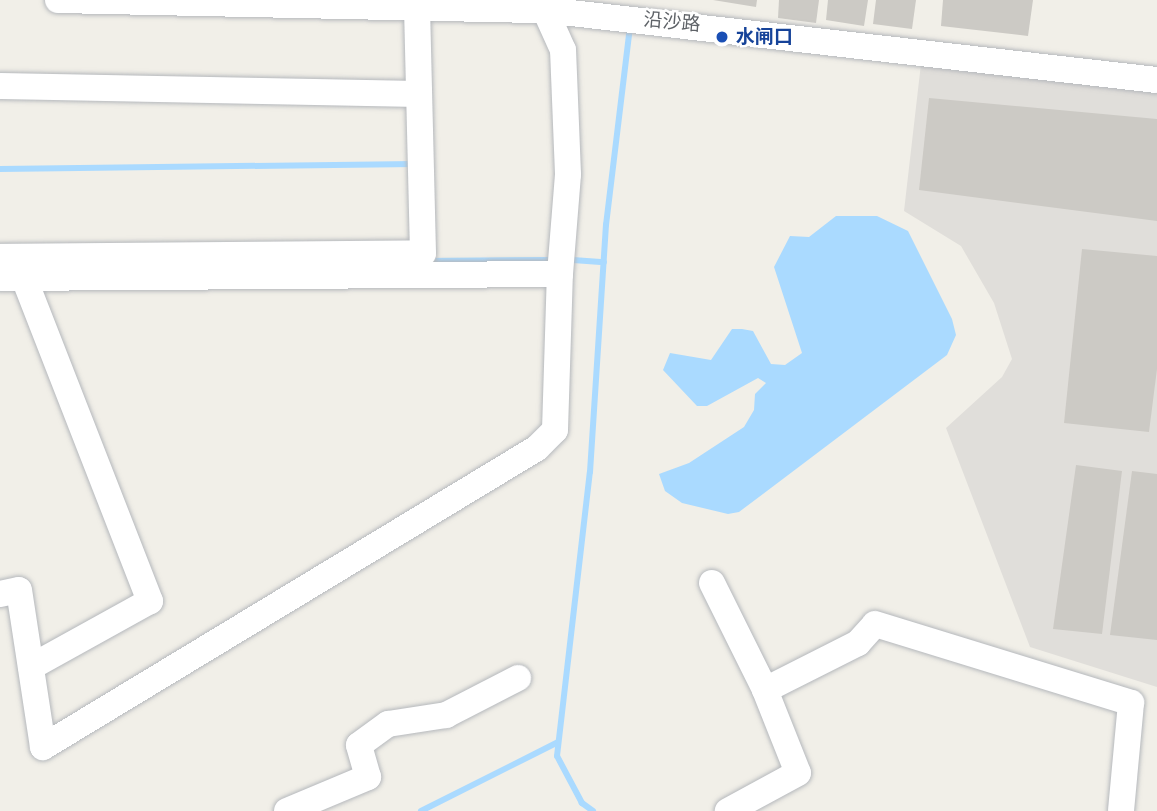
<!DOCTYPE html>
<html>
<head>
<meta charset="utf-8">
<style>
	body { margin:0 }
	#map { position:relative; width:1157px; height:811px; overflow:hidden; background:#f1efe8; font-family:"Fira Sans Condensed","Noto Sans SC",sans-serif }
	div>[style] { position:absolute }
	.industrial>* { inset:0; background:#e0deda }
	.water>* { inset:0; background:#aadaff }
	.stream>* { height:6px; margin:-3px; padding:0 3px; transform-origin:3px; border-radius:3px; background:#aadaff }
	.building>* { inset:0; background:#cccac5 }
	.roads { filter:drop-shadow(0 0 2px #b5b8bc) drop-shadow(0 0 2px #b5b8bc) }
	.minor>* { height:26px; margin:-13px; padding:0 13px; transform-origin:13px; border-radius:13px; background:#fff }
	.dots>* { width:19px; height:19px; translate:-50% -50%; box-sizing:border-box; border:4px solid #fff; border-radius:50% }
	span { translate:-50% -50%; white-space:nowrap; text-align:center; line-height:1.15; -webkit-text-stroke:5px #fff; paint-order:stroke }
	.street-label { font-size:19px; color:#5f6368 }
	.transit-label { font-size:19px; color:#164399; font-weight:700 }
	.left { translate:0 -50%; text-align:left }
</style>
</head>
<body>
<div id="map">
	<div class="industrial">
		<i style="clip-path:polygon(922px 55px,1157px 80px,1157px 687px,1030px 647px,946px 428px,1002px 377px,1012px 359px,994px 303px,961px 246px,904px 211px)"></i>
	</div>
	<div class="water">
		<i style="clip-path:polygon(836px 216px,877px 216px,908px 231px,952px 319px,956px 335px,947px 355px,739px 512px,728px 514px,682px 503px,665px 491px,659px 474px,689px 463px,744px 427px,754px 410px,755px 394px,766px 383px,758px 378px,707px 406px,697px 406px,663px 370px,670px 353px,711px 360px,732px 329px,742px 329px,753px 331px,771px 364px,785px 365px,802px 353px,774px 267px,790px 236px,809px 237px)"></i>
	</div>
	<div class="stream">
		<i style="left:0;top:169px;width:415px;rotate:-0.7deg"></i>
		<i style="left:573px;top:260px;width:31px;rotate:4deg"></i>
		<i style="left:425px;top:261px;width:127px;rotate:-0.5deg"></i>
		<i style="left:421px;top:811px;width:153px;rotate:-26.7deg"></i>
		<i style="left:593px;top:811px;width:14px;rotate:-144deg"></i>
		<i style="left:582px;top:803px;width:53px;rotate:-118deg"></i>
		<i style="left:557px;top:756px;width:286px;rotate:-83.4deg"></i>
		<i style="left:590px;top:472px;width:248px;rotate:-86.3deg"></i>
		<i style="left:606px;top:225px;width:200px;rotate:-83.1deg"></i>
	</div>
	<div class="building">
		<i style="clip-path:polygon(713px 0,757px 0,756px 7px)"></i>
		<i style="clip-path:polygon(779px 0,819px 0,816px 23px,778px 18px)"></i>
		<i style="clip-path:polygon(828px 0,868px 0,864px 26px,826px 20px)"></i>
		<i style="clip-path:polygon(876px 0,916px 0,912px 29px,873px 24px)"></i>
		<i style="clip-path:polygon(943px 0,1033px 0,1028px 36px,941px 26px)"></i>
		<i style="clip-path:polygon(929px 98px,1157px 119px,1157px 221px,919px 190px)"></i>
		<i style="clip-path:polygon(1082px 249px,1157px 256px,1157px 369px,1149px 432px,1064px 423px)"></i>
		<i style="clip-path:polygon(1076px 465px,1122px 471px,1102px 634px,1053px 629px)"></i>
		<i style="clip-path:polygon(1132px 471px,1157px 474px,1157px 640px,1110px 635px)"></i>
	</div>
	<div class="roads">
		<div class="minor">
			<i style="left:58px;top:0;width:487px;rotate:1.2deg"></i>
			<i style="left:545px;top:10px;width:616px;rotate:6.53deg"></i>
			<i style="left:0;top:86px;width:419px;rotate:1.1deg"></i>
			<i style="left:0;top:257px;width:423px;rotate:-0.5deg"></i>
			<i style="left:423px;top:253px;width:246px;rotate:-91.4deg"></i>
			<i style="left:0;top:278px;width:560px;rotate:-0.41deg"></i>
			<i style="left:560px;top:274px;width:100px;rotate:-85.4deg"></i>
			<i style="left:568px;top:174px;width:124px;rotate:-92.3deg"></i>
			<i style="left:563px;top:50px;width:44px;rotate:-114.2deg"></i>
			<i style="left:24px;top:278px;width:347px;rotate:68.7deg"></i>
			<i style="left:150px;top:601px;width:136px;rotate:151deg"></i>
			<i style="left:712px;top:583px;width:119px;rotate:63.6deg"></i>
			<i style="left:765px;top:690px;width:89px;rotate:68.3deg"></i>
			<i style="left:798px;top:773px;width:80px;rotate:151.5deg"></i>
			<i style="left:0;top:594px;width:19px;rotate:-12deg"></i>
			<i style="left:19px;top:590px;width:159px;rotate:81.3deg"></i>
			<i style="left:43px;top:747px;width:577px;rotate:-31.18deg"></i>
			<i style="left:537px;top:448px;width:25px;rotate:-45deg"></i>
			<i style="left:555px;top:430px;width:156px;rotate:-88.2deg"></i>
			<i style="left:765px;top:690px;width:104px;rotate:-26.8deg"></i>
			<i style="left:858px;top:643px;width:25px;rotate:-48deg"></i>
			<i style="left:875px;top:624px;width:268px;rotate:17.1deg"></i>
			<i style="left:1131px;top:703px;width:108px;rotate:95.3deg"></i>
			<i style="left:287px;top:811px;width:88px;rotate:-22.8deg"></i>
			<i style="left:368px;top:777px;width:33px;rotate:-106deg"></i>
			<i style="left:359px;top:745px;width:36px;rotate:-36deg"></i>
			<i style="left:388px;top:724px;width:59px;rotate:-8.8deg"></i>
			<i style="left:446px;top:715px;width:81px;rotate:-27.2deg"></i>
		</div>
	</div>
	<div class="dots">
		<i style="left:722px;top:37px;background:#1a4fb4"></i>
	</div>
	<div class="street-label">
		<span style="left:672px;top:22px;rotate:5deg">沿沙路</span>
	</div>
	<div class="transit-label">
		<span class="left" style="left:736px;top:37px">水闸口</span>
	</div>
</div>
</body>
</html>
